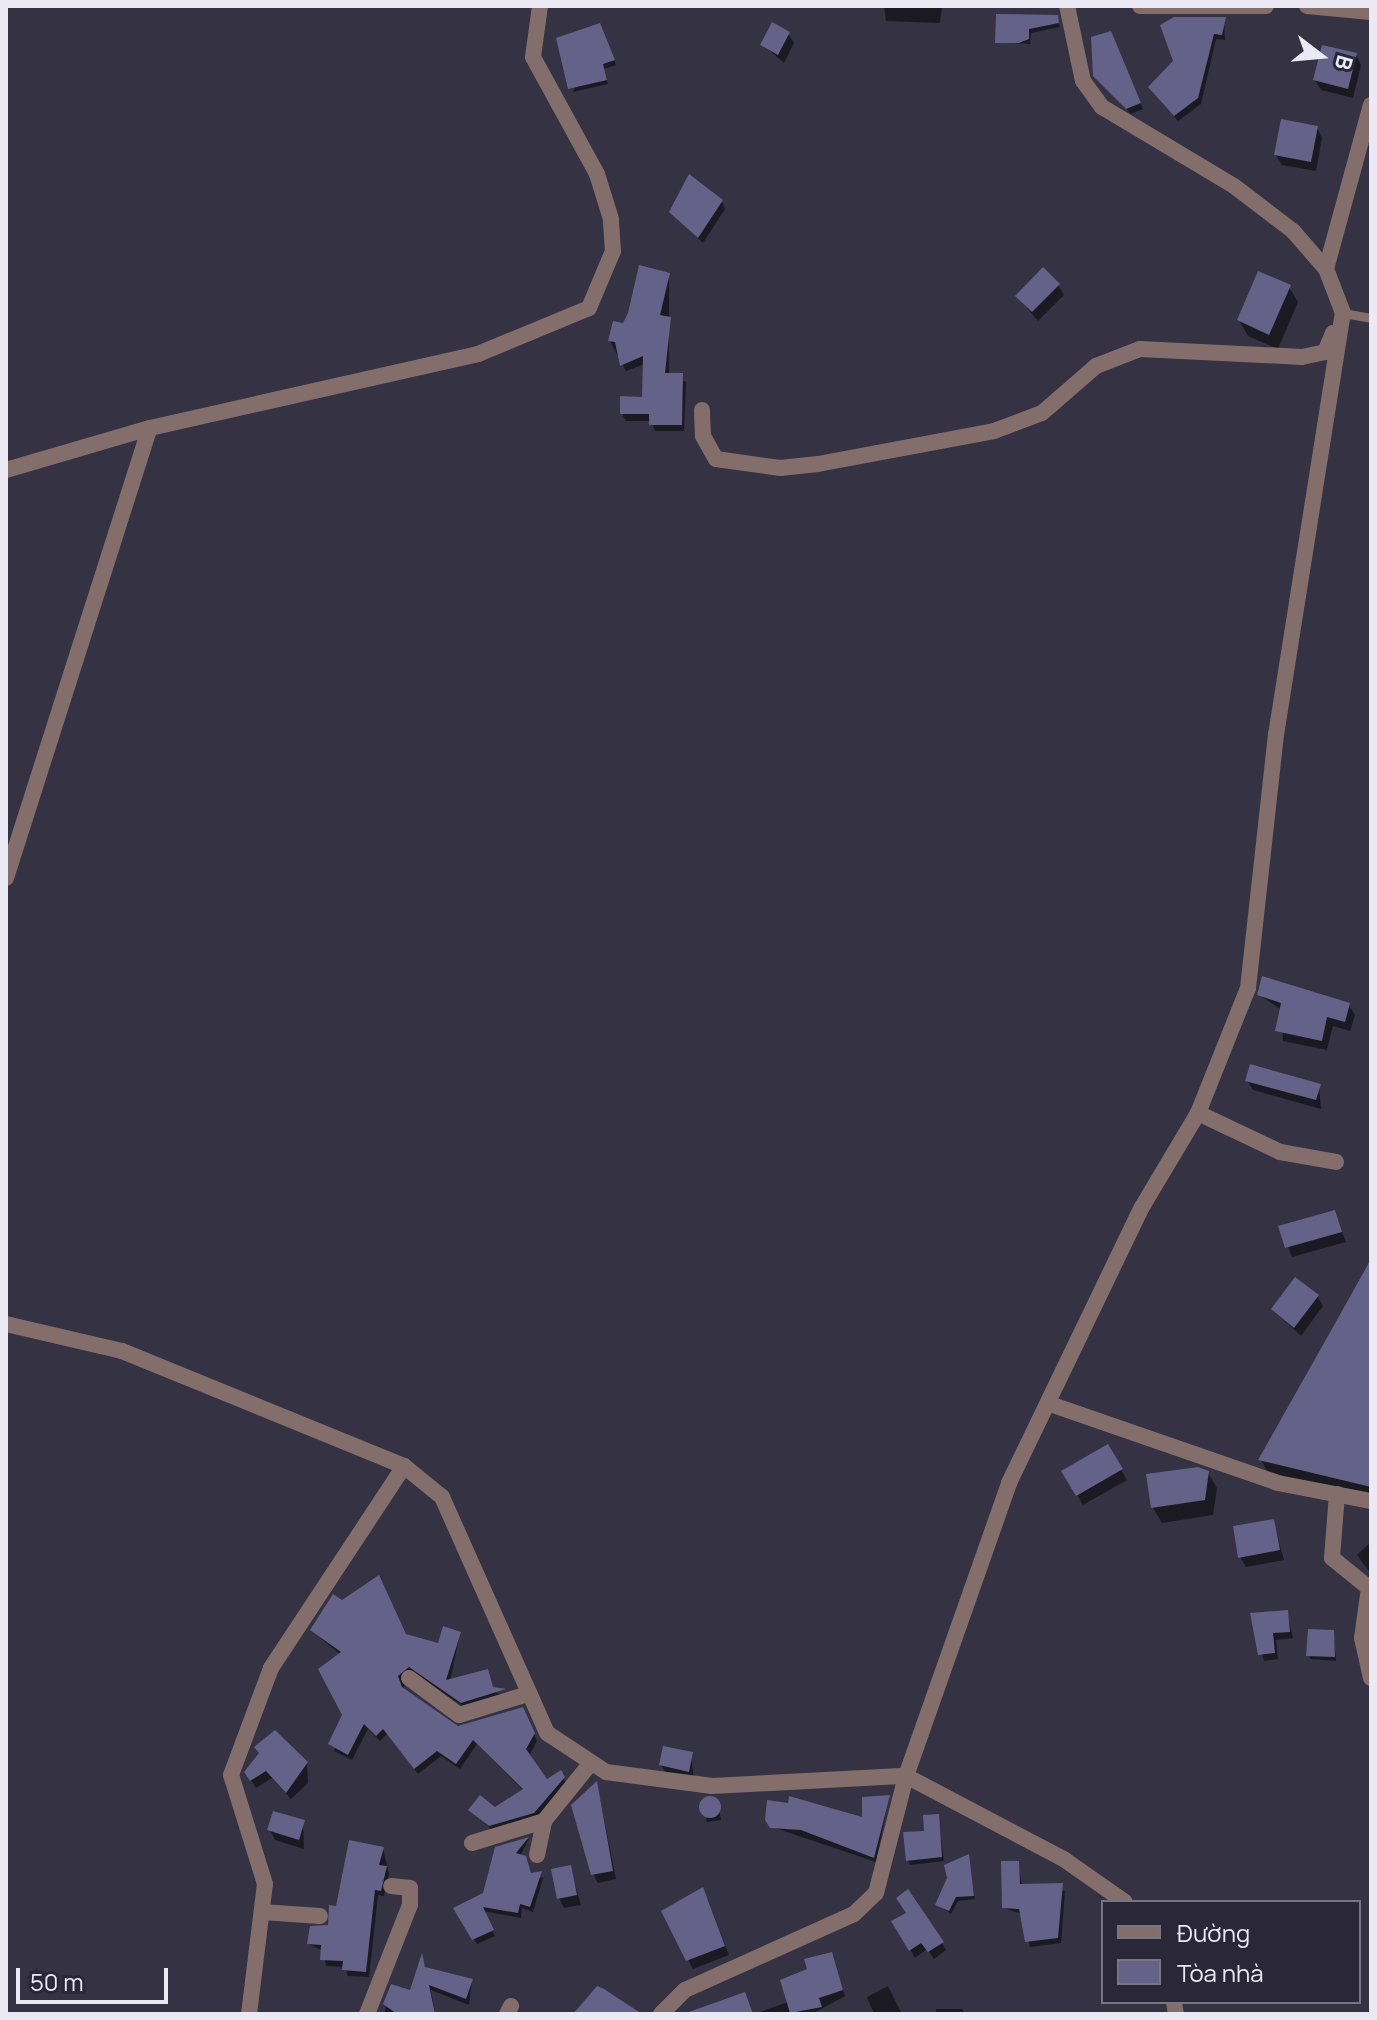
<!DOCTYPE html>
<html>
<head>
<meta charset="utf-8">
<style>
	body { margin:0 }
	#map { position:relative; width:1377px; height:2020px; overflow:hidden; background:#343243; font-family:Manrope,sans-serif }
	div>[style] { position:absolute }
	.shadow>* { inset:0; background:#0007 }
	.building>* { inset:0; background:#646288 }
	.round { border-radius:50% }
	.lane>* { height:9px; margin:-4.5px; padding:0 4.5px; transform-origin:4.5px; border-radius:4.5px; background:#836e6b }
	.street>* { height:16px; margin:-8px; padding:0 8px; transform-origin:8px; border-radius:8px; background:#836e6b }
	span { translate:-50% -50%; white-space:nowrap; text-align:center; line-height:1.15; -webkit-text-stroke:7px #2a2838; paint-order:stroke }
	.frame { position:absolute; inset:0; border:8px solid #eae9f4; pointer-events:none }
	.legend { position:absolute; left:1101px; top:1900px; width:260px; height:104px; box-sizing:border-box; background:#2a2838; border:2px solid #777583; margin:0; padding:10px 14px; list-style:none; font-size:24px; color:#eae9f4 }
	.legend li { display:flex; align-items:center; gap:16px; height:40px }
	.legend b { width:40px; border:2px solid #777583 }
	.north { position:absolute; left:1281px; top:16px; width:80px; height:80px; -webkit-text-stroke:6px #2a2838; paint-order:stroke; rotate:106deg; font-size:22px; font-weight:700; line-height:32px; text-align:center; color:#eae9f4 }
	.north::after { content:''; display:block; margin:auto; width:28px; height:36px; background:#eae9f4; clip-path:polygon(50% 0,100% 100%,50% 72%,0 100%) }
	.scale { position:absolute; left:16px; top:1968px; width:152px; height:36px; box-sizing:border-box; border:4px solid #eae9f4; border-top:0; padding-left:10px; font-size:24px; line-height:28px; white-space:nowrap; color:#eae9f4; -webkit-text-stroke:6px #2a2838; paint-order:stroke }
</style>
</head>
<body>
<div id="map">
	<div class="shadow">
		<i style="clip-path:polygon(884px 6px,942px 6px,940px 23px,886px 21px)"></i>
		<i style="clip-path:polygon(1056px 17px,1060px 27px,1031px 33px,1030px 44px,997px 42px)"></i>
		<i style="clip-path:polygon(1224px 19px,1225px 40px,1216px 39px,1201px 104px,1178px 121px,1154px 93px)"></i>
		<i style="clip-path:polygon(601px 30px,616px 65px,604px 69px,608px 84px,573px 92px)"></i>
		<i style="clip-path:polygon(788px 33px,794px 43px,784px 63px,763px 45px)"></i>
		<i style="clip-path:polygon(1114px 40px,1143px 109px,1131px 114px,1095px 76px)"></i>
		<i style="clip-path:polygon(1356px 55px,1361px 65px,1353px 98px,1321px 90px,1315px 80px)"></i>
		<i style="clip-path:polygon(1317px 128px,1322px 138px,1316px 171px,1282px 165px,1276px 155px)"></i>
		<i style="clip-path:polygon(722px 202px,725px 209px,703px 243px,671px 212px)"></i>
		<i style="clip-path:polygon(669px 275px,669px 375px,686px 382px,684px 431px,655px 431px,651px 421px,626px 421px,622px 414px,644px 399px,645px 364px,626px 371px,610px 341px)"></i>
		<i style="clip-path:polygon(1058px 285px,1064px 295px,1038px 321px,1017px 296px)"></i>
		<i style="clip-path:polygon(1289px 287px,1298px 302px,1278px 349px,1248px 336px,1239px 320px)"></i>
		<i style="clip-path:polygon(1259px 995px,1349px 1005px,1355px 1015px,1350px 1031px,1333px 1026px,1327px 1050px,1283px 1041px,1282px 1010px)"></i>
		<i style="clip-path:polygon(1247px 1080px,1319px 1086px,1321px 1109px,1253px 1090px)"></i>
		<i style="clip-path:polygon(1334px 1212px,1346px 1242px,1292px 1257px,1281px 1228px)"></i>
		<i style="clip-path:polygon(1371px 1263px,1371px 1504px,1272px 1480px,1261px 1460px)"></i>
		<i style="clip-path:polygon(1318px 1297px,1323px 1306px,1301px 1336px,1273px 1310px)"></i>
		<i style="clip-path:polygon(1108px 1447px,1127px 1480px,1083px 1505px,1064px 1472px)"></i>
		<i style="clip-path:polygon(1208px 1473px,1217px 1488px,1213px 1515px,1162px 1523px,1153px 1508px)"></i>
		<i style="clip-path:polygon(1273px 1521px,1284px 1560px,1246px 1567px,1240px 1557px)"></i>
		<i style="clip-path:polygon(1371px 1542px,1371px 1574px,1357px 1555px)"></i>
		<i style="clip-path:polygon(1287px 1612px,1293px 1638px,1276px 1640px,1278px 1659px,1264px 1661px,1252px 1615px)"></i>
		<i style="clip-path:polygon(312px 1631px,439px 1645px,460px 1634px,450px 1681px,508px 1696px,466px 1708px,413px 1672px,403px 1688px,456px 1728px,526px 1716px,537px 1741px,529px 1756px,546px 1781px,560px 1773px,567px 1785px,537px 1819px,494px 1832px,471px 1810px,495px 1809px,524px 1791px,477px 1744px,460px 1769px,441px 1756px,418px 1774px,387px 1734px,380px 1741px,368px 1729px,352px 1760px,334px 1751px,345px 1715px,341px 1655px)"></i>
		<i style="clip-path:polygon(1333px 1632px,1336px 1661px,1311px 1659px,1308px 1655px)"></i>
		<i style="clip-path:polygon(691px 1754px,694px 1781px,667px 1775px,661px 1765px)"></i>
		<i style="clip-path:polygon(307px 1763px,308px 1783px,291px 1799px,272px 1778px,256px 1788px,246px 1772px)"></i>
		<i style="clip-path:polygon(597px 1784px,616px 1879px,598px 1883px,593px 1874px)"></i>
		<i style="clip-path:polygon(889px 1797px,876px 1862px,772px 1827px,864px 1819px)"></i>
		<i style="clip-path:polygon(702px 1798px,717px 1799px,721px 1820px,707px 1822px)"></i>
		<i style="clip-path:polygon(938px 1816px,944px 1861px,910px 1865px,908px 1861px)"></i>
		<i style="clip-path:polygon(303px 1822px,304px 1849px,275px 1840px,270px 1830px)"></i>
		<i style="clip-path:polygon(529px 1839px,520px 1856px,532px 1875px,543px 1878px,533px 1912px,522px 1908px,521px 1918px,483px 1911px,495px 1936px,477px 1944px,456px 1909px,485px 1895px,497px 1849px)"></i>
		<i style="clip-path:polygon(383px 1849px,389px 1874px,384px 1896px,378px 1895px,369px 1977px,348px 1976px,345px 1967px,326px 1966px,323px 1951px,309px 1944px,330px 1927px)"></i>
		<i style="clip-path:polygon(968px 1857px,975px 1899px,958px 1901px,951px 1914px,937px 1904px)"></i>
		<i style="clip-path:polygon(1018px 1863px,1022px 1886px,1065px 1891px,1061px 1943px,1030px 1947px,1022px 1914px,1004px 1908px)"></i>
		<i style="clip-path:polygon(570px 1867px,581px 1905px,564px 1908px,559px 1898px)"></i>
		<i style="clip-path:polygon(707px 1898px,729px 1955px,693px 1969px,663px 1912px)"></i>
		<i style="clip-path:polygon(894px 1922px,942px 1943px,946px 1950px,934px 1959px,927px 1949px,915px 1958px)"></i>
		<i style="clip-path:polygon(831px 1954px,845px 1996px,812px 2014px,754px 2014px,788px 2002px,809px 1970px)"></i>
		<i style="clip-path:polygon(422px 1958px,426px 1969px,472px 1980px,469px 2005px,431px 1990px,435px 2014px,384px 2014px,392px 1987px,411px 1993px)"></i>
		<i style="clip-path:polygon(888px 1986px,902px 2014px,874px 2014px,867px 1997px)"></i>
		<i style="clip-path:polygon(936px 2009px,962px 2009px,965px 2014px,936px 2014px)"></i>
	</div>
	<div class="building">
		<i style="clip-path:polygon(996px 14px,1058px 15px,1059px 23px,1029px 29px,1029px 39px,1019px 43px,995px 43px)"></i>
		<i style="clip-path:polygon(1174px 17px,1226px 17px,1222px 35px,1214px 34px,1198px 98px,1174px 116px,1148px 87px,1173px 61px,1160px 25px)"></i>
		<i style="clip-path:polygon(772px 22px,790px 32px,778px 55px,760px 45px)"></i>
		<i style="clip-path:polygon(600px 23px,615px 60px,603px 64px,607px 80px,568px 89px,556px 38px)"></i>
		<i style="clip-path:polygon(1111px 31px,1141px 103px,1126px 109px,1093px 76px,1091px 37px)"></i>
		<i style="clip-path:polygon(1322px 45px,1357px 53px,1348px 89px,1313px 80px)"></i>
		<i style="clip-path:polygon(1281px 119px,1318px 126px,1311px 162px,1274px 155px)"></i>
		<i style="clip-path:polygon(689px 174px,723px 200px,698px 238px,669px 212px)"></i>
		<i style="clip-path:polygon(639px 265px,670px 273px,660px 315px,671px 317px,665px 373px,683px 373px,682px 425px,649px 425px,649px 414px,620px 414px,620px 396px,642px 397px,643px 356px,620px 366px,615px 342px,608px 341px,613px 321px,623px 323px,628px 313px)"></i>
		<i style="clip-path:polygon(1043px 267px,1060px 284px,1032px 312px,1015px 296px)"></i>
		<i style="clip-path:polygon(1258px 271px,1291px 285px,1269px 335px,1237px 320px)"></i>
		<i style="clip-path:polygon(1262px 976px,1350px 1003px,1345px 1022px,1327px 1017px,1322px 1041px,1275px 1031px,1281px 1003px,1257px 995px)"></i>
		<i style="clip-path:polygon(1250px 1064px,1321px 1084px,1316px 1100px,1245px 1081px)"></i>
		<i style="clip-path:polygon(1335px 1210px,1342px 1232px,1285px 1248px,1278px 1226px)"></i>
		<i style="clip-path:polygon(1371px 1259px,1371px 1487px,1258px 1460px,1337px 1320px)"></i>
		<i style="clip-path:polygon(1295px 1277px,1319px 1295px,1294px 1328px,1271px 1309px)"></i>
		<i style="clip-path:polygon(1108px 1444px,1123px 1469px,1076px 1496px,1061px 1471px)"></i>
		<i style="clip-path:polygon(1198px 1467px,1209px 1471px,1205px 1500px,1151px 1508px,1146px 1474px)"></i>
		<i style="clip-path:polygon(1274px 1519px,1280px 1550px,1238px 1558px,1233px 1526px)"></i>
		<i style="clip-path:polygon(379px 1575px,406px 1634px,438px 1643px,443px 1626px,461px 1632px,446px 1680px,488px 1669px,493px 1687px,506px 1689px,461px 1703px,409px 1667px,398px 1676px,402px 1687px,458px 1726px,523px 1707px,535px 1733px,526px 1749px,547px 1779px,561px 1770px,565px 1777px,534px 1813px,489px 1826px,468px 1810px,480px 1795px,495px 1807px,523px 1789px,473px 1740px,456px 1764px,437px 1751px,414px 1769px,383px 1729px,376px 1736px,364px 1724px,348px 1755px,328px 1744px,342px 1715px,318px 1669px,341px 1652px,310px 1630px,333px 1594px,342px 1600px)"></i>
		<i style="clip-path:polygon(1288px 1610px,1290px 1632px,1273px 1633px,1275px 1653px,1258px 1655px,1250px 1613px)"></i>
		<i style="clip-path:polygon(1308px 1629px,1334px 1630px,1335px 1657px,1306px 1656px)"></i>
		<i style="clip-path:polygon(275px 1730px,308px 1762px,286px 1793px,266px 1771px,250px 1781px,244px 1772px,259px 1753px,254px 1747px)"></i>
		<i style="clip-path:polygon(663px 1746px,693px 1752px,689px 1772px,659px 1765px)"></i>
		<i style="clip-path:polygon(597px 1781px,613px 1871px,591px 1875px,571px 1805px)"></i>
		<i style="clip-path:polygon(890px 1795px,874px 1858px,801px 1830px,770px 1828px,765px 1820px,767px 1800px,788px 1803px,789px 1796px,862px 1817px,862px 1797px)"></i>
		<i class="round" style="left:699px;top:1796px;width:22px;height:22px"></i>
		<i style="clip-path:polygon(273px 1811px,305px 1820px,299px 1840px,267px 1830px)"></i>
		<i style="clip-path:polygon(939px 1814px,942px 1857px,906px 1861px,903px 1832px,924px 1831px,923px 1815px)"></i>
		<i style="clip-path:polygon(529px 1837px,516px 1853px,526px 1856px,531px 1873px,542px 1871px,530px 1907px,520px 1904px,518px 1913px,483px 1907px,494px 1930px,472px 1940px,453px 1908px,483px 1893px,495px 1847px)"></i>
		<i style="clip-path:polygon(349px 1840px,384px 1847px,379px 1865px,387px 1866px,381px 1891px,375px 1890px,366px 1972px,342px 1970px,343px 1961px,320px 1960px,321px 1945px,307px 1944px,310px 1926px,328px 1925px,329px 1905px,336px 1906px)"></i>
		<i style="clip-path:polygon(969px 1854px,974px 1896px,956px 1897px,949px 1911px,935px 1905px,947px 1878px,944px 1865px)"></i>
		<i style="clip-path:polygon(1001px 1861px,1019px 1861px,1020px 1884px,1063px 1883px,1058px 1938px,1025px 1942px,1019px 1909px,1002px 1908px)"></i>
		<i style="clip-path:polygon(571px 1865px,577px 1895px,557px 1899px,551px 1869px)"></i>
		<i style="clip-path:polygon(703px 1887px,725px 1946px,686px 1961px,661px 1911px)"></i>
		<i style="clip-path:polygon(908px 1889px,944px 1942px,928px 1952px,921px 1943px,909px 1951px,891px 1921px,906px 1913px,896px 1898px)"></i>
		<i style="clip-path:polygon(832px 1952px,843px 1990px,819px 1998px,822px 2007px,790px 2013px,780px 1980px,807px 1969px,804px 1959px)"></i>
		<i style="clip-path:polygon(422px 1953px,425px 1967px,473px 1979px,466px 1999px,429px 1985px,435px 2014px,397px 2014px,383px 2004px,391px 1984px,410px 1990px)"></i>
		<i style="clip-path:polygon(597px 1986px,604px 1989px,642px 2014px,573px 2014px)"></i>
		<i style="clip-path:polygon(745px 1992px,753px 2014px,690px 2014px,689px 2012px)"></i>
	</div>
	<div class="lane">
		<i style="left:1343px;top:313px;width:28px;rotate:10deg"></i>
	</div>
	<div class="street">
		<i style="left:1140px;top:6px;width:126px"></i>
		<i style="left:1307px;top:6px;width:64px;rotate:5.4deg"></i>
		<i style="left:1326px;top:269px;width:170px;rotate:-74.7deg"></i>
		<i style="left:702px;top:410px;width:26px;rotate:88deg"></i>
		<i style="left:703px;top:436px;width:26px;rotate:61deg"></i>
		<i style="left:716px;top:459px;width:65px;rotate:8deg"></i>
		<i style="left:780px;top:468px;width:38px;rotate:-6deg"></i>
		<i style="left:818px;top:464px;width:179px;rotate:-10.6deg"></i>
		<i style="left:994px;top:431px;width:51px;rotate:-20.6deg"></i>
		<i style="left:1042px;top:413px;width:72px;rotate:-41deg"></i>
		<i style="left:1096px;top:366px;width:47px;rotate:-21.1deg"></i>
		<i style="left:1140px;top:349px;width:162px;rotate:2.8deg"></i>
		<i style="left:1302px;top:357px;width:24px;rotate:-12deg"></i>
		<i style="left:1325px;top:352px;width:21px;rotate:-67deg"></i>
		<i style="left:6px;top:470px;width:150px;rotate:-16.3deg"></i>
		<i style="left:150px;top:428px;width:336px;rotate:-12.7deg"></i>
		<i style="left:478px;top:354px;width:120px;rotate:-22.5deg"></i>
		<i style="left:589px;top:308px;width:62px;rotate:-67.2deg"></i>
		<i style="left:613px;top:251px;width:32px;rotate:-94deg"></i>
		<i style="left:611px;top:219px;width:47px;rotate:-107.3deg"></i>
		<i style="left:597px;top:174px;width:133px;rotate:-118.7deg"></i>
		<i style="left:533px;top:57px;width:51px;rotate:-82.2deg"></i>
		<i style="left:6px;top:878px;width:472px;rotate:-72.3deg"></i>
		<i style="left:1198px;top:1113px;width:91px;rotate:25.4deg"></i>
		<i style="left:1280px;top:1152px;width:57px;rotate:10.1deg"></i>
		<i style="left:6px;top:1324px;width:119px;rotate:13.1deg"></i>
		<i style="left:122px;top:1351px;width:305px;rotate:22.2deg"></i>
		<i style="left:404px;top:1466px;width:49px;rotate:39.2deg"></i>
		<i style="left:442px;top:1497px;width:258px;rotate:66deg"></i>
		<i style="left:547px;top:1733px;width:71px;rotate:33.5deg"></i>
		<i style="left:606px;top:1772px;width:107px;rotate:7.5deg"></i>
		<i style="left:712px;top:1786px;width:194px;rotate:-3deg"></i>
		<i style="left:906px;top:1776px;width:180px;rotate:27.8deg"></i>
		<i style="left:1065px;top:1860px;width:73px;rotate:35deg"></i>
		<i style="left:1050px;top:1404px;width:241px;rotate:19.1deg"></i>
		<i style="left:1278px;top:1483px;width:95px;rotate:11deg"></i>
		<i style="left:1337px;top:1494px;width:64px;rotate:94.5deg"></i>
		<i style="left:1332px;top:1558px;width:48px;rotate:39deg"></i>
		<i style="left:1369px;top:1588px;width:50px;rotate:98deg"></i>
		<i style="left:1362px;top:1638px;width:41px;rotate:77.3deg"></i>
		<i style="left:409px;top:1678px;width:62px;rotate:36.5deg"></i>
		<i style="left:459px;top:1715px;width:69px;rotate:-16.9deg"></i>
		<i style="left:472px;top:1843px;width:75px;rotate:-17deg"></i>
		<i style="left:537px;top:1855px;width:35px;rotate:-78deg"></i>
		<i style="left:544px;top:1821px;width:73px;rotate:-51.1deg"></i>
		<i style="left:262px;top:1912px;width:58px;rotate:3.9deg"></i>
		<i style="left:1174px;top:2002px;width:12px;rotate:81deg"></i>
		<i style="left:249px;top:2014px;width:131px;rotate:-83deg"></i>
		<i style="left:265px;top:1884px;width:114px;rotate:-107.3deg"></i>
		<i style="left:231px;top:1775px;width:114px;rotate:-69.5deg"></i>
		<i style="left:271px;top:1668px;width:242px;rotate:-56.6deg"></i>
		<i style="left:367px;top:2014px;width:117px;rotate:-68.5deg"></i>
		<i style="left:410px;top:1905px;width:17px;rotate:-90deg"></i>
		<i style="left:410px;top:1888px;width:19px;rotate:-174deg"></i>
		<i style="left:507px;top:2014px;width:9px;rotate:-63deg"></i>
		<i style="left:661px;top:2014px;width:34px;rotate:-45deg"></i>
		<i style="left:685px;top:1990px;width:185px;rotate:-24.2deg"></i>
		<i style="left:854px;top:1914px;width:30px;rotate:-44deg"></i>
		<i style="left:876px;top:1893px;width:121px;rotate:-75.6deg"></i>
		<i style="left:906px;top:1776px;width:311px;rotate:-70.6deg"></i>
		<i style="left:1009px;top:1483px;width:306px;rotate:-64.3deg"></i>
		<i style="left:1142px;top:1207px;width:109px;rotate:-59.2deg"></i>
		<i style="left:1198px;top:1113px;width:135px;rotate:-68.2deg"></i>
		<i style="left:1248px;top:988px;width:255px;rotate:-83.7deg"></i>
		<i style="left:1276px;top:735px;width:427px;rotate:-81deg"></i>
		<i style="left:1343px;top:313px;width:47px;rotate:-111.1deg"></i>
		<i style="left:1326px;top:269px;width:50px;rotate:-131deg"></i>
		<i style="left:1293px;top:231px;width:74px;rotate:-142.7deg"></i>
		<i style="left:1234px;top:186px;width:154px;rotate:-149.1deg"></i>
		<i style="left:1102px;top:107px;width:32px;rotate:-126deg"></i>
		<i style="left:1083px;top:81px;width:77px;rotate:-102deg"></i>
	</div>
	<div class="frame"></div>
	<ul class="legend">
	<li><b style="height:10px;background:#836e6b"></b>Đường</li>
	<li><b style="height:22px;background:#646288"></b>Tòa nhà</li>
	</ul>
	<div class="north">B</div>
	<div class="scale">50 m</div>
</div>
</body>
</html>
